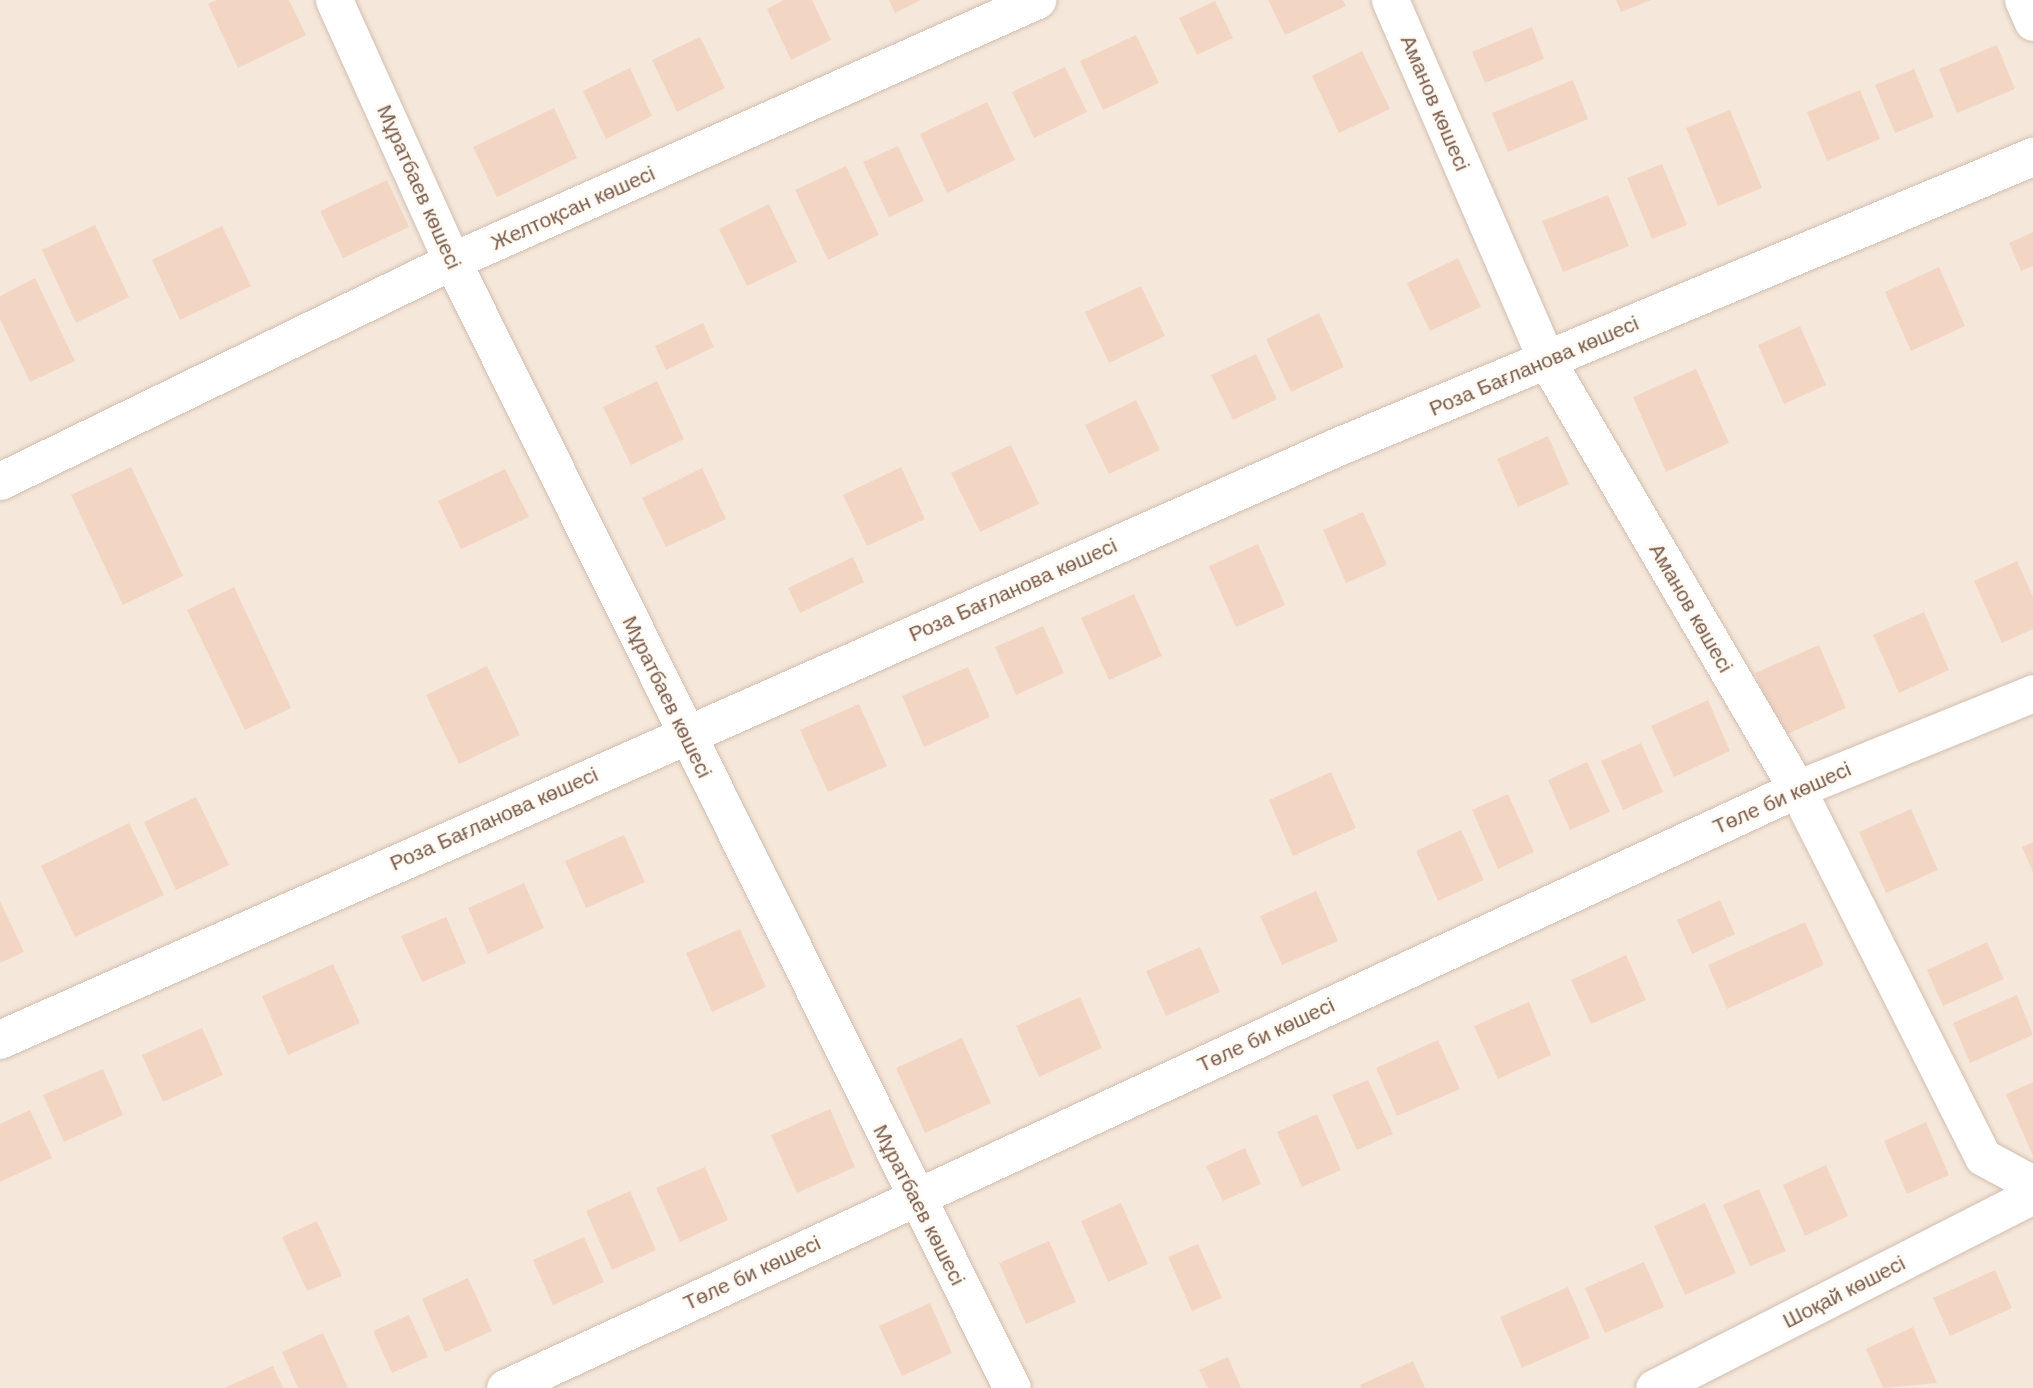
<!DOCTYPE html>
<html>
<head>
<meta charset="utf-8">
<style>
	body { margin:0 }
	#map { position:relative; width:2033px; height:1388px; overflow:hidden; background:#fdf6ec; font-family:Arial,sans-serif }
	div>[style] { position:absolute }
	.residential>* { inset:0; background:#f5e8da }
	.building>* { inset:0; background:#f3d5c3 }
	.roads { filter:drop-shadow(0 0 2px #d1beb0) drop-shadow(0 0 2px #d1beb0) }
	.street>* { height:37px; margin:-18.5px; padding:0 18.5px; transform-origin:18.5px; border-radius:18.5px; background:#fff }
	.secondary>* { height:38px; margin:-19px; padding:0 19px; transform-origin:19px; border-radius:19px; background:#fff }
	span { translate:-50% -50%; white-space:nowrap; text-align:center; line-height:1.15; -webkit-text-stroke:5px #fffaf3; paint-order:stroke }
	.street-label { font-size:21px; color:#7a5c4d }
</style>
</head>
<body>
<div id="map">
	<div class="residential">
		<i style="clip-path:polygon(0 0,2033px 0,2033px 1388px,0 1388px)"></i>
	</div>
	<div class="building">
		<i style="clip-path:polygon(217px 0,289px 0,306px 35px,238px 68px,208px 4px)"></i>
		<i style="clip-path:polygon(784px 0,812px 0,831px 40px,791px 60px,767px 9px)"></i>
		<i style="clip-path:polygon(889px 0,921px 0,895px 13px)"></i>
		<i style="clip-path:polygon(1268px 0,1343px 0,1346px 6px,1285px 35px)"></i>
		<i style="clip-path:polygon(1616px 0,1651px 0,1621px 12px)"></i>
		<i style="clip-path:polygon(1215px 1px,1233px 38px,1197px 55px,1179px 18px)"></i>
		<i style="clip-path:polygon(1532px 27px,1544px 59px,1485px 83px,1472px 52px)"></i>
		<i style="clip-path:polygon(1136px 35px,1159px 83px,1103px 110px,1080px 61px)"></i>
		<i style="clip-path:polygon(700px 37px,725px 88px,677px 112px,652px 60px)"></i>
		<i style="clip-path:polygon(1997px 45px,2015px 89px,1957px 113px,1939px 69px)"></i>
		<i style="clip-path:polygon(1362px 51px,1390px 109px,1339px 133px,1312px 76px)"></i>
		<i style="clip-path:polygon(1065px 67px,1087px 112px,1034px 138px,1012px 92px)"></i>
		<i style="clip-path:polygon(630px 68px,652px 116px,606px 139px,583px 91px)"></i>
		<i style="clip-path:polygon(1914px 69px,1934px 117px,1895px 133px,1875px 85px)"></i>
		<i style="clip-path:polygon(1573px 80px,1588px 119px,1508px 152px,1492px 113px)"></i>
		<i style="clip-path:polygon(1860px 90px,1880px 139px,1827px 161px,1807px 112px)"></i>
		<i style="clip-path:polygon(987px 102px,1015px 160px,947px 193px,920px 134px)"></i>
		<i style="clip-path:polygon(554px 108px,577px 158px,497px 197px,473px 147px)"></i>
		<i style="clip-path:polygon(1730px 110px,1762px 188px,1718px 206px,1686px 128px)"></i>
		<i style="clip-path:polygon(898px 146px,924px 201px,889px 217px,863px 162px)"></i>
		<i style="clip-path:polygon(1662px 164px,1687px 225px,1652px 239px,1627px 178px)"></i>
		<i style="clip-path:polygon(846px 166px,879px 235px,828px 260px,795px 190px)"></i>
		<i style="clip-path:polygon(387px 180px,409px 227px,343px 258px,320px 211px)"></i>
		<i style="clip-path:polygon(1608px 195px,1629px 246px,1563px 272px,1542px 221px)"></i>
		<i style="clip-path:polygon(769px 204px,797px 262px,747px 286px,719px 229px)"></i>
		<i style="clip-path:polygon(95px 225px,129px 297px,76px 323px,42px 250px)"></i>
		<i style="clip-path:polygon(222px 226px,251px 286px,180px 320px,152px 260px)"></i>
		<i style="clip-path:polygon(2033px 232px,2033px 266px,2021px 271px,2009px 243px)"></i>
		<i style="clip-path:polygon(1458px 258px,1481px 307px,1430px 331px,1407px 283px)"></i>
		<i style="clip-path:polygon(1939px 267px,1965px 326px,1911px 351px,1885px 292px)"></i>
		<i style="clip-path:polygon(35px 278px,75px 361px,30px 382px,0 319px,0 296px)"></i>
		<i style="clip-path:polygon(1141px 286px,1165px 336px,1109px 363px,1085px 312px)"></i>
		<i style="clip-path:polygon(1319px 313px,1344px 367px,1291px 392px,1266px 339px)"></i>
		<i style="clip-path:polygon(703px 323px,714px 347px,666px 370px,655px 346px)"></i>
		<i style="clip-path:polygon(1800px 326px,1826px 385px,1784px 404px,1758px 345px)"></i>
		<i style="clip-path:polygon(1256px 354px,1277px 399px,1233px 420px,1211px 375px)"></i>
		<i style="clip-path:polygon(1696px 369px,1729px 443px,1666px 472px,1633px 397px)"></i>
		<i style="clip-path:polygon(657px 381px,684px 439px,631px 465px,603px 407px)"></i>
		<i style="clip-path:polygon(1136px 400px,1160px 450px,1109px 474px,1085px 425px)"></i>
		<i style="clip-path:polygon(1548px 436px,1569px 484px,1518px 507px,1497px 459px)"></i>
		<i style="clip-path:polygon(1011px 445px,1039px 504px,980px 532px,951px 473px)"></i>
		<i style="clip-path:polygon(131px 467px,183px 576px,123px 605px,71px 495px)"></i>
		<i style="clip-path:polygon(901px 467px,925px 519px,867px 546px,843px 495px)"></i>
		<i style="clip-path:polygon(702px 468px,726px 519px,666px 547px,642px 498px)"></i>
		<i style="clip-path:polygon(505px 469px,529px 517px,461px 549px,438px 501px)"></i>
		<i style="clip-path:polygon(1363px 512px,1387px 565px,1346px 583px,1323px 530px)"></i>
		<i style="clip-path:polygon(1258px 544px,1285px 605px,1236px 627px,1209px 566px)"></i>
		<i style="clip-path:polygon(853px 557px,864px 582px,800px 613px,788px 588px)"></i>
		<i style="clip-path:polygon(2017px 561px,2033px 597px,2033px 629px,2002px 643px,1974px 581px)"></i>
		<i style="clip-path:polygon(234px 587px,291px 708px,245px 730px,187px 610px)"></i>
		<i style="clip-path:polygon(1134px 594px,1162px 656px,1109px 680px,1081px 618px)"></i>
		<i style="clip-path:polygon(1924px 612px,1949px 670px,1899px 693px,1873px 635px)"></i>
		<i style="clip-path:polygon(1043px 626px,1064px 673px,1016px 695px,995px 647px)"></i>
		<i style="clip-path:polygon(1819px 645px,1846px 708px,1783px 736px,1755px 673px)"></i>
		<i style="clip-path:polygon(487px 666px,520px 735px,459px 764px,426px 695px)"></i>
		<i style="clip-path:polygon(968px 667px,990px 717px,924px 747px,902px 696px)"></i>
		<i style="clip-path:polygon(1708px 700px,1730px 751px,1674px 777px,1651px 726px)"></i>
		<i style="clip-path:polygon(859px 704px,887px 766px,828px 792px,800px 730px)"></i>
		<i style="clip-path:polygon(1641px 743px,1663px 792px,1623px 810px,1601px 761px)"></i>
		<i style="clip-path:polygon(1587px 762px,1610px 812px,1570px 830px,1548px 780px)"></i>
		<i style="clip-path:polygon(1331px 772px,1356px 828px,1293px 856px,1269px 800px)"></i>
		<i style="clip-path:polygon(1508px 794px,1534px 852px,1498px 869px,1472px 810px)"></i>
		<i style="clip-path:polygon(196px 797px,229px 865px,176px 890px,144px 822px)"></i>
		<i style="clip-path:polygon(1911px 809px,1938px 870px,1886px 893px,1859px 832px)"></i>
		<i style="clip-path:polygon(129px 823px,164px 895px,75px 937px,41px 866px)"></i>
		<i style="clip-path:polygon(1461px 830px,1484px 880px,1438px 901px,1416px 851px)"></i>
		<i style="clip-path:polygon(624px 835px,645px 882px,586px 908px,565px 861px)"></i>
		<i style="clip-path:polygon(2033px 842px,2033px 872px,2022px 847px)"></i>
		<i style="clip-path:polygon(524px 883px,544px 928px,488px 954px,468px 908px)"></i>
		<i style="clip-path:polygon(1316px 891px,1338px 941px,1282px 965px,1260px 916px)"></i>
		<i style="clip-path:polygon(1720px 900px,1735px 934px,1692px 954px,1677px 920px)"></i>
		<i style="clip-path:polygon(0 901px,24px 952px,0 963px)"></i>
		<i style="clip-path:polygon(446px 917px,466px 963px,422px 982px,401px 936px)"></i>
		<i style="clip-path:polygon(1805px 922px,1824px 965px,1727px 1009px,1708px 965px)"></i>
		<i style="clip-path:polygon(740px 929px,766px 987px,712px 1012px,686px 953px)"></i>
		<i style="clip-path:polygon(1987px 942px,2004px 979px,1943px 1006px,1927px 970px)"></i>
		<i style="clip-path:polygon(1200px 947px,1220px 992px,1166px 1016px,1146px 971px)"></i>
		<i style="clip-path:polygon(1626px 955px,1646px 1000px,1591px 1024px,1571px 980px)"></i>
		<i style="clip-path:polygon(333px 964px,360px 1023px,288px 1055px,262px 996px)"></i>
		<i style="clip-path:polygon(2017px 995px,2033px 1035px,1970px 1063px,1953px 1023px)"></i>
		<i style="clip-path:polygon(1080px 997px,1102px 1048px,1039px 1077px,1016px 1026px)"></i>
		<i style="clip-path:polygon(1529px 1002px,1551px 1055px,1498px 1079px,1474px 1026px)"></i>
		<i style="clip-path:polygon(202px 1028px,223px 1075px,163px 1102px,142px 1055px)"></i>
		<i style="clip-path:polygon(962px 1038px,991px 1103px,925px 1133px,896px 1068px)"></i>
		<i style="clip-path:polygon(1438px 1040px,1460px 1089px,1397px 1116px,1376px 1068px)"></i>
		<i style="clip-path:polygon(103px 1069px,123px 1115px,64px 1142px,43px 1095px)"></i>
		<i style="clip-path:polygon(1368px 1080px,1393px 1134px,1357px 1150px,1332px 1095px)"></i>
		<i style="clip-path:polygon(2033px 1082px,2033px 1156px,2006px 1094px)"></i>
		<i style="clip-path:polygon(830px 1109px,855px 1167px,797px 1193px,771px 1135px)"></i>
		<i style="clip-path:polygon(30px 1110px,52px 1158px,0 1182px,0 1124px)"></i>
		<i style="clip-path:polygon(1317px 1114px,1341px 1170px,1302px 1187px,1277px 1132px)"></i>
		<i style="clip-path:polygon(1926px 1122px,1949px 1175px,1907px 1194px,1884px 1141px)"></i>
		<i style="clip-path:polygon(1245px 1148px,1261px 1184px,1223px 1201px,1206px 1166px)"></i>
		<i style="clip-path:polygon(1826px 1165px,1848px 1216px,1805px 1236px,1783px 1185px)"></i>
		<i style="clip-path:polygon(705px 1167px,728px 1220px,680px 1242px,656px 1188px)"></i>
		<i style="clip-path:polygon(1759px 1189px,1786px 1251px,1750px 1266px,1723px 1205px)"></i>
		<i style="clip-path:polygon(630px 1191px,656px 1250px,612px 1270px,586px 1211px)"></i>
		<i style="clip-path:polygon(1121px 1203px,1148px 1264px,1108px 1282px,1081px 1221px)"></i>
		<i style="clip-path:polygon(1705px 1203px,1736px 1273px,1685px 1295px,1654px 1226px)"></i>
		<i style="clip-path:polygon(317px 1221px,342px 1276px,307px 1291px,282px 1237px)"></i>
		<i style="clip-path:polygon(584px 1237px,604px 1282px,553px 1305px,533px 1260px)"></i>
		<i style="clip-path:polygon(1049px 1241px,1076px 1302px,1026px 1324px,999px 1263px)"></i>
		<i style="clip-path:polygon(1198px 1244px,1222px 1298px,1192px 1311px,1168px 1257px)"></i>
		<i style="clip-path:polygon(1644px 1262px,1664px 1307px,1605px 1333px,1585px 1288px)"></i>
		<i style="clip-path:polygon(1995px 1270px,2012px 1308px,1950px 1336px,1933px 1298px)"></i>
		<i style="clip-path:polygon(468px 1278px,492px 1331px,445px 1352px,422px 1299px)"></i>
		<i style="clip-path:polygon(1568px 1287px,1590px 1338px,1522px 1368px,1500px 1317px)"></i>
		<i style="clip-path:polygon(930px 1303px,952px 1353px,902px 1376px,879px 1326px)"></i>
		<i style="clip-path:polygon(409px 1315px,428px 1357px,392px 1373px,373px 1331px)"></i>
		<i style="clip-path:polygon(1913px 1327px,1937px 1383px,1883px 1388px,1866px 1349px)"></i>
		<i style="clip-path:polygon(323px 1333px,348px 1388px,298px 1388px,282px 1352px)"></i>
		<i style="clip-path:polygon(1228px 1357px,1241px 1388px,1208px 1388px,1199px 1370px)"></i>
		<i style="clip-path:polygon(1413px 1361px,1425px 1388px,1361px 1388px,1360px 1385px)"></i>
		<i style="clip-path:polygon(273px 1366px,283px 1388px,224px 1388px)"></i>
	</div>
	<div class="roads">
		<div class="street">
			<i style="left:334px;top:0;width:286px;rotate:65.7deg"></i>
			<i style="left:452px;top:261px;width:1258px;rotate:63.58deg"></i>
			<i style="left:1390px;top:0;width:394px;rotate:66.5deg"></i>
			<i style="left:1547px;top:361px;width:496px;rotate:59.7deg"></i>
			<i style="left:1797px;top:789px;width:412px;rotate:63.2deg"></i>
			<i style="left:1983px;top:1157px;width:57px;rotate:28.4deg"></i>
			<i style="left:2023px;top:0;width:24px;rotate:66deg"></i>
			<i style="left:0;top:481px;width:503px;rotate:-25.95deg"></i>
			<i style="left:452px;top:261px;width:641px;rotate:-24.04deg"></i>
			<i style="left:505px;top:1388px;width:1424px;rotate:-24.87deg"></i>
			<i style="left:1797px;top:789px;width:255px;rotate:-22.1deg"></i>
			<i style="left:1654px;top:1388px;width:425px;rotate:-27deg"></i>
		</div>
		<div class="secondary">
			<i style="left:0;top:1040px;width:1469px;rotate:-23.9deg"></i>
			<i style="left:1343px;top:445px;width:748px;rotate:-22.66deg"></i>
		</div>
	</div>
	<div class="street-label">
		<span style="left:1435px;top:103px;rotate:67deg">Аманов көшесі</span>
		<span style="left:419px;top:187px;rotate:66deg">Мұратбаев көшесі</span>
		<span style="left:573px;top:208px;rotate:-24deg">Желтоқсан көшесі</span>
		<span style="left:1534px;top:366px;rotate:-23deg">Роза Бағланова көшесі</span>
		<span style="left:1013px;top:590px;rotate:-24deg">Роза Бағланова көшесі</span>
		<span style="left:1691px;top:608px;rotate:60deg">Аманов көшесі</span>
		<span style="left:667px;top:697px;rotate:64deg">Мұратбаев көшесі</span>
		<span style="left:1782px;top:798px;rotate:-24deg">Төле би көшесі</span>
		<span style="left:494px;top:819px;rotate:-24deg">Роза Бағланова көшесі</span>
		<span style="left:1266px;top:1035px;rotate:-25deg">Төле би көшесі</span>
		<span style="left:919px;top:1205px;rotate:63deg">Мұратбаев көшесі</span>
		<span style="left:752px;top:1273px;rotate:-25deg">Төле би көшесі</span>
		<span style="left:1844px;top:1292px;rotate:-27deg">Шоқай көшесі</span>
	</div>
</div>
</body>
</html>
